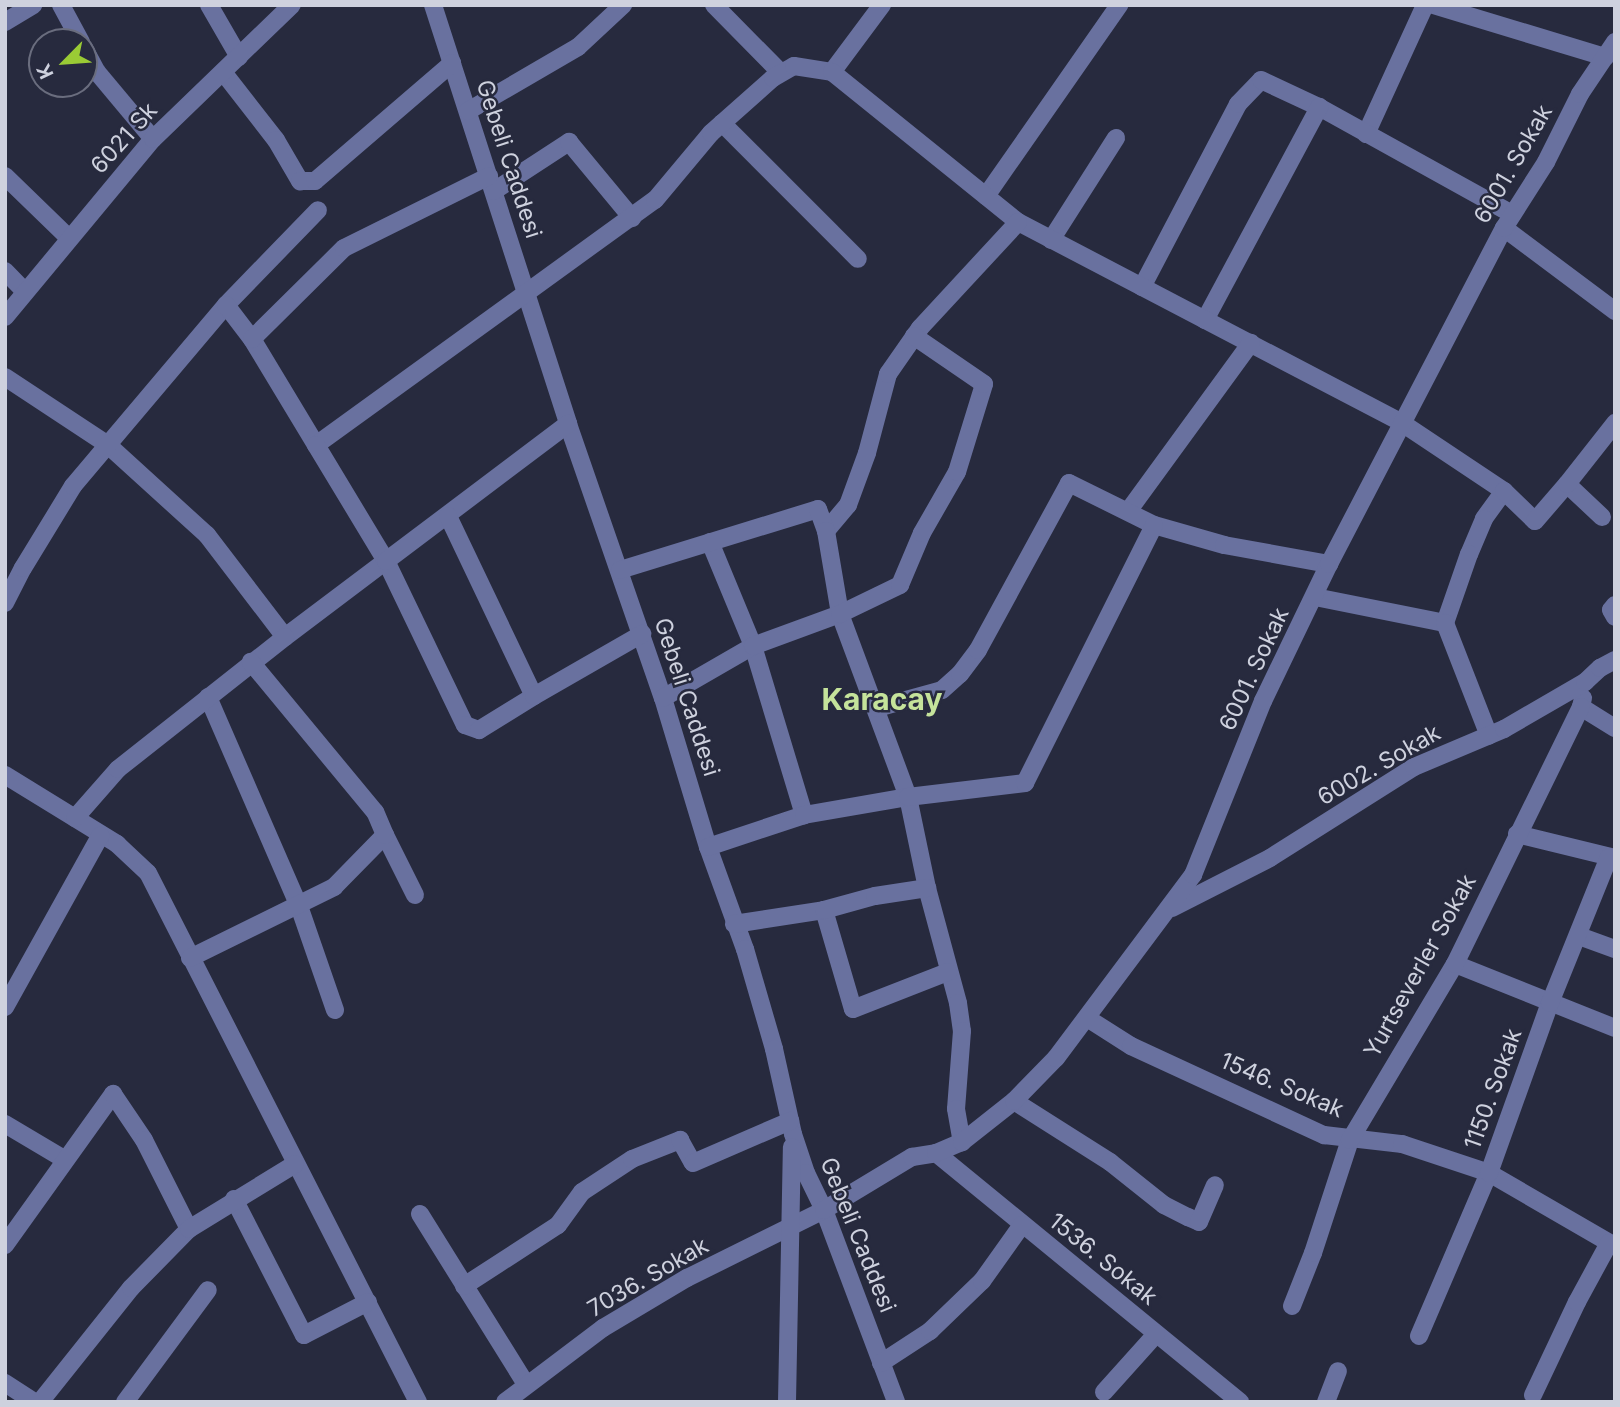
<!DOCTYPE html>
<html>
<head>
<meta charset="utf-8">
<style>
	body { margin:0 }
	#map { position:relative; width:1620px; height:1407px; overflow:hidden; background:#272a3e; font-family:Inter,sans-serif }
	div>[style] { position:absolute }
	.minor>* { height:18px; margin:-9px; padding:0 9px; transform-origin:9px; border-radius:9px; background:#69719f }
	span { translate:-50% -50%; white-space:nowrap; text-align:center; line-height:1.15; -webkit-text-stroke:5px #272a3e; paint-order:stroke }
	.street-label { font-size:23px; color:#ced1de }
	.district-label { font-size:30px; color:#c5e39b; font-weight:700 }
	.frame { position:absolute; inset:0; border:7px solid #ced1de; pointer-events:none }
	.north { position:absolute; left:28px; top:28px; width:70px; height:70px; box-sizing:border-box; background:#272a3e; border:2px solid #6a6d7e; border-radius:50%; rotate:245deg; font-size:19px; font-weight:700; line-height:28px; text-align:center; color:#ced1de }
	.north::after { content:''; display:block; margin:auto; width:24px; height:32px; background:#9acb35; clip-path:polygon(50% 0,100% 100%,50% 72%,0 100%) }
</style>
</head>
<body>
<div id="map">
	<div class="minor">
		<i style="left:61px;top:5px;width:42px;rotate:61.6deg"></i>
		<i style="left:209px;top:5px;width:60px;rotate:60deg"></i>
		<i style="left:433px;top:5px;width:440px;rotate:72.1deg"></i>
		<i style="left:568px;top:424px;width:290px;rotate:70.9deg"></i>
		<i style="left:663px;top:698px;width:156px;rotate:73.2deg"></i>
		<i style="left:708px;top:847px;width:109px;rotate:70.1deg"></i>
		<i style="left:745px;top:949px;width:104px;rotate:73.8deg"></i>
		<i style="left:774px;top:1049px;width:87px;rotate:77.4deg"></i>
		<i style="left:793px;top:1134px;width:41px;rotate:71.6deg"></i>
		<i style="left:806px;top:1173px;width:41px;rotate:64.1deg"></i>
		<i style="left:824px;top:1210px;width:205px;rotate:69.4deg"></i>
		<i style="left:714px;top:5px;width:95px;rotate:45.4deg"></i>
		<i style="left:1433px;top:5px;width:180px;rotate:16.8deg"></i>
		<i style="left:5px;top:22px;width:33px;rotate:-31deg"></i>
		<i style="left:84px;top:48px;width:27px;rotate:62deg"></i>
		<i style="left:97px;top:72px;width:87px;rotate:50.1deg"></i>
		<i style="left:223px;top:72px;width:86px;rotate:52.1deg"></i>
		<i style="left:276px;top:140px;width:48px;rotate:59.7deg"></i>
		<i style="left:300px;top:181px;width:15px"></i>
		<i style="left:315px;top:181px;width:181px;rotate:-40.7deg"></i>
		<i style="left:832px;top:72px;width:84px;rotate:-53.3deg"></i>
		<i style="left:468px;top:111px;width:127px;rotate:-30.2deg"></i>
		<i style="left:578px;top:47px;width:62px;rotate:-43deg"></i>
		<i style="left:722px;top:123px;width:192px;rotate:45deg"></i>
		<i style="left:1366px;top:134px;width:142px;rotate:-65.4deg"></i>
		<i style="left:5px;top:176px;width:89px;rotate:44.1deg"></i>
		<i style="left:494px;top:191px;width:90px;rotate:-33.2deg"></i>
		<i style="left:569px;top:142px;width:99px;rotate:50.3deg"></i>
		<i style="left:986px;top:196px;width:233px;rotate:-55.1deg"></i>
		<i style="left:1504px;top:228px;width:139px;rotate:36.8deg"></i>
		<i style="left:1051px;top:240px;width:121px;rotate:-57.5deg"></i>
		<i style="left:5px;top:271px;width:29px;rotate:46deg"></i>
		<i style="left:1142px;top:287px;width:207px;rotate:-62.3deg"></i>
		<i style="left:1238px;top:104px;width:33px;rotate:-46deg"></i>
		<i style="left:1261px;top:80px;width:64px;rotate:25deg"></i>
		<i style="left:1319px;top:107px;width:221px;rotate:29deg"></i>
		<i style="left:226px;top:305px;width:132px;rotate:-45.9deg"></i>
		<i style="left:5px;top:317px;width:231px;rotate:-50.3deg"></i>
		<i style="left:153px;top:139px;width:193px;rotate:-44deg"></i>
		<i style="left:1205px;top:320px;width:242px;rotate:-61.8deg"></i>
		<i style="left:252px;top:339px;width:124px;rotate:58.9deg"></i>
		<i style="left:316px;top:445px;width:418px;rotate:-35.9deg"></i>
		<i style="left:655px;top:200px;width:87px;rotate:-50.1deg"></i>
		<i style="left:711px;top:133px;width:83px;rotate:-41.6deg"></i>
		<i style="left:773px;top:78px;width:24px;rotate:-30deg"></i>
		<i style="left:794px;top:66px;width:38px;rotate:9deg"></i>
		<i style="left:832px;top:72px;width:239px;rotate:38.9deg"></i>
		<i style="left:1018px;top:222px;width:433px;rotate:27.6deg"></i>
		<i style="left:1402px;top:423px;width:123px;rotate:33.7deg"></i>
		<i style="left:1504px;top:491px;width:34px;rotate:126deg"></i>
		<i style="left:1484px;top:519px;width:38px;rotate:113deg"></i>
		<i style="left:1469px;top:554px;width:73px;rotate:109.2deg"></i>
		<i style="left:5px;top:377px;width:123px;rotate:33.4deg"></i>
		<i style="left:108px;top:445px;width:134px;rotate:42.3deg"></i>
		<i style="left:207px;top:535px;width:128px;rotate:52.6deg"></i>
		<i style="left:285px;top:637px;width:126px;rotate:-37deg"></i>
		<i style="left:386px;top:561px;width:182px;rotate:64.3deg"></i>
		<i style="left:465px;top:725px;width:15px;rotate:20deg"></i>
		<i style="left:479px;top:730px;width:65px;rotate:-31.7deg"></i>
		<i style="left:316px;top:445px;width:135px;rotate:58.9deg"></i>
		<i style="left:386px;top:561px;width:228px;rotate:-37deg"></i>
		<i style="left:1504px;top:491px;width:43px;rotate:44.1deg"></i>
		<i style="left:1535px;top:521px;width:49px;rotate:-49.1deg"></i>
		<i style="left:1129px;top:510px;width:207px;rotate:-53.9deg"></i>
		<i style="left:448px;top:516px;width:199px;rotate:64.5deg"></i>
		<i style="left:534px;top:696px;width:125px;rotate:-29.9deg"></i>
		<i style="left:1602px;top:517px;width:48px;rotate:-136.7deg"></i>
		<i style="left:1567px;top:484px;width:78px;rotate:-51.8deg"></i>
		<i style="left:826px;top:531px;width:34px;rotate:-50deg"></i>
		<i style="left:848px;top:505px;width:55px;rotate:-69.9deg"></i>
		<i style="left:867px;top:453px;width:82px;rotate:-75.1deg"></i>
		<i style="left:888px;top:374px;width:56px;rotate:-55.2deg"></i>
		<i style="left:920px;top:328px;width:144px;rotate:-47.2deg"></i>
		<i style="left:710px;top:542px;width:113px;rotate:67.5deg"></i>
		<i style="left:753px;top:646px;width:177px;rotate:73.2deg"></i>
		<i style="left:620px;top:570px;width:207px;rotate:-17.1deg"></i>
		<i style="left:818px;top:509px;width:23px;rotate:70deg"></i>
		<i style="left:826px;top:531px;width:84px;rotate:80.4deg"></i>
		<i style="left:840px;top:614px;width:195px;rotate:69.6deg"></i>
		<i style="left:908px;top:797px;width:93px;rotate:78.2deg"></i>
		<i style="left:927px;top:888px;width:119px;rotate:74.9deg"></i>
		<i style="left:958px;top:1003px;width:28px;rotate:82deg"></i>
		<i style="left:962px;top:1031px;width:78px;rotate:94.4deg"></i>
		<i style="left:956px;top:1109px;width:34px;rotate:80deg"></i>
		<i style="left:1315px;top:597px;width:133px;rotate:11.3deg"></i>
		<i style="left:1445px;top:623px;width:121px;rotate:68.7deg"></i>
		<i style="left:5px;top:603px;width:39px;rotate:-63deg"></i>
		<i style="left:23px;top:568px;width:96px;rotate:-58.6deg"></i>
		<i style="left:73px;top:486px;width:237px;rotate:-49.8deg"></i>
		<i style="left:226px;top:305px;width:43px;rotate:52.6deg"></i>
		<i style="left:252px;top:339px;width:129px;rotate:-44.7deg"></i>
		<i style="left:344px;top:248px;width:162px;rotate:-26.4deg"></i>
		<i style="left:1615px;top:605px;width:6px;rotate:129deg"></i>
		<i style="left:1611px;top:610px;width:8px;rotate:60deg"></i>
		<i style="left:208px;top:697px;width:228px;rotate:66.5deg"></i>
		<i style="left:299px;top:906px;width:110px;rotate:70.9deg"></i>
		<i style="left:663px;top:698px;width:104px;rotate:-30deg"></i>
		<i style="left:753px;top:646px;width:93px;rotate:-20.2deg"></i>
		<i style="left:840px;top:614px;width:67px;rotate:-25.8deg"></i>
		<i style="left:900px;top:585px;width:56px;rotate:-67.1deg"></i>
		<i style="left:922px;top:533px;width:70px;rotate:-60.2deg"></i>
		<i style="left:957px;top:472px;width:92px;rotate:-72.9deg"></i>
		<i style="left:984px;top:384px;width:85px;rotate:-145.6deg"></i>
		<i style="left:1583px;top:698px;width:9px;rotate:103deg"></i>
		<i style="left:1581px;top:707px;width:40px;rotate:32deg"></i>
		<i style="left:877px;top:708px;width:67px;rotate:-15.5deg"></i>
		<i style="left:942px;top:690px;width:24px;rotate:-42deg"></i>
		<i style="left:960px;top:674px;width:30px;rotate:-53deg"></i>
		<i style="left:978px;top:650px;width:190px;rotate:-61.4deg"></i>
		<i style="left:1069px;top:483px;width:95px;rotate:26.3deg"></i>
		<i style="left:1154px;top:525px;width:73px;rotate:15.9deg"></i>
		<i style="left:1224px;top:545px;width:107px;rotate:10.3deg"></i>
		<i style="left:5px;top:775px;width:132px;rotate:31.6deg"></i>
		<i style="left:117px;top:844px;width:42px;rotate:43.1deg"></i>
		<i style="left:148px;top:873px;width:594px;rotate:62.96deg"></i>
		<i style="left:75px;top:818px;width:65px;rotate:-48.7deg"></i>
		<i style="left:118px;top:769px;width:213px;rotate:-38.3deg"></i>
		<i style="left:1517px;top:834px;width:101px;rotate:13.8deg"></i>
		<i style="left:385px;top:835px;width:67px;rotate:63.4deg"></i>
		<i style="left:708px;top:847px;width:101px;rotate:-18.4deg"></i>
		<i style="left:804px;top:815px;width:106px;rotate:-9.8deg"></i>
		<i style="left:908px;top:797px;width:118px;rotate:-6.8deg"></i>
		<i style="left:1025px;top:783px;width:288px;rotate:-63.4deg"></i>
		<i style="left:1172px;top:908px;width:110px;rotate:-27deg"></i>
		<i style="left:1270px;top:858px;width:170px;rotate:-32.3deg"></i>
		<i style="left:1414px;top:767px;width:98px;rotate:-22.9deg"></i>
		<i style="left:1504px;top:729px;width:94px;rotate:-30.1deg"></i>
		<i style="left:1585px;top:682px;width:21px;rotate:-43deg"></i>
		<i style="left:1600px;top:668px;width:17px;rotate:-28deg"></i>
		<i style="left:824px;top:910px;width:103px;rotate:73.7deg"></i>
		<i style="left:853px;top:1009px;width:102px;rotate:-21.3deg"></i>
		<i style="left:734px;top:924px;width:91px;rotate:-8.8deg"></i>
		<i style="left:824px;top:910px;width:53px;rotate:-15.4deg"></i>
		<i style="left:875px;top:896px;width:53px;rotate:-8.7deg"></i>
		<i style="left:1579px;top:936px;width:38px;rotate:20deg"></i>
		<i style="left:190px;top:958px;width:161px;rotate:-26.2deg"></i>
		<i style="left:334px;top:887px;width:73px;rotate:-45.6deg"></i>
		<i style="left:385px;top:835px;width:25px;rotate:-113deg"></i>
		<i style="left:375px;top:812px;width:195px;rotate:-129.6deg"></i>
		<i style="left:1455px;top:964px;width:172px;rotate:21.8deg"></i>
		<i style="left:5px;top:1007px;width:196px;rotate:-60.9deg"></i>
		<i style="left:1087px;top:1018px;width:52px;rotate:32.5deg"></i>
		<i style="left:1131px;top:1046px;width:213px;rotate:24.8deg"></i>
		<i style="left:1324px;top:1135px;width:79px;rotate:6.6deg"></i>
		<i style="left:1402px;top:1144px;width:92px;rotate:18.4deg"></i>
		<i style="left:1489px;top:1173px;width:146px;rotate:30.1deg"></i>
		<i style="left:1014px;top:1101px;width:114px;rotate:32.4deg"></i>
		<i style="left:1110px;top:1162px;width:69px;rotate:38.5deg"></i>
		<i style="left:1164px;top:1205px;width:27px;rotate:27deg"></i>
		<i style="left:1188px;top:1217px;width:12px;rotate:24deg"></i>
		<i style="left:1199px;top:1222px;width:40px;rotate:-66.6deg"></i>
		<i style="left:5px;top:1124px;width:69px;rotate:30.7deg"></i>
		<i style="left:936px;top:1153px;width:393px;rotate:39.3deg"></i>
		<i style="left:234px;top:1199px;width:153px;rotate:62.8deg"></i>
		<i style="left:304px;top:1335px;width:72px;rotate:-27.3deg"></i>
		<i style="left:420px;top:1214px;width:200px;rotate:58.1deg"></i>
		<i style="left:5px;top:1245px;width:186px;rotate:-54.4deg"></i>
		<i style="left:113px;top:1094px;width:55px;rotate:56deg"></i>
		<i style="left:144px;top:1140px;width:100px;rotate:63.2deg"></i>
		<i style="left:464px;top:1286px;width:112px;rotate:-33deg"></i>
		<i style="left:558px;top:1225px;width:41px;rotate:-54deg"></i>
		<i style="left:582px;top:1192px;width:60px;rotate:-33.4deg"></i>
		<i style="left:632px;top:1159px;width:52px;rotate:-21.6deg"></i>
		<i style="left:680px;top:1140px;width:26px;rotate:61deg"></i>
		<i style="left:693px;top:1163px;width:106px;rotate:-23.4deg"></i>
		<i style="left:1292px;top:1306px;width:57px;rotate:-68.4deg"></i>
		<i style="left:1313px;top:1253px;width:119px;rotate:-71.9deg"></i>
		<i style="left:1350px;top:1140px;width:205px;rotate:-59.2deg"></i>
		<i style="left:1455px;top:964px;width:286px;rotate:-63.9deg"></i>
		<i style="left:1419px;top:1336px;width:177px;rotate:-66.8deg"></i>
		<i style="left:1489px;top:1173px;width:181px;rotate:-70.3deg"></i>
		<i style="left:1550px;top:1003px;width:157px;rotate:-68deg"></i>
		<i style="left:881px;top:1363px;width:59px;rotate:-33.1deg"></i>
		<i style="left:930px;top:1331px;width:72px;rotate:-43.9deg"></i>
		<i style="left:982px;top:1281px;width:69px;rotate:-54.5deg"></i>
		<i style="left:5px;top:1383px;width:35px;rotate:33deg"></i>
		<i style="left:1104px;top:1392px;width:78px;rotate:-48.1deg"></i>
		<i style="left:1533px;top:1395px;width:103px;rotate:-64.7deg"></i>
		<i style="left:1577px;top:1302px;width:67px;rotate:-61.5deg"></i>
		<i style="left:40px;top:1402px;width:146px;rotate:-51.4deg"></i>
		<i style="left:131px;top:1288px;width:83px;rotate:-45.5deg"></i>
		<i style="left:189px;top:1229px;width:124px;rotate:-31.5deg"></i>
		<i style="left:125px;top:1402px;width:139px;rotate:-53.5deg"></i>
		<i style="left:505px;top:1402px;width:123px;rotate:-37.1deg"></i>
		<i style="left:603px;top:1328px;width:98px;rotate:-30.8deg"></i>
		<i style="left:687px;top:1278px;width:153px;rotate:-26.4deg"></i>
		<i style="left:824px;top:1210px;width:103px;rotate:-31.1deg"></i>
		<i style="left:912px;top:1157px;width:24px;rotate:-9deg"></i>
		<i style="left:936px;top:1153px;width:28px;rotate:-23deg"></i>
		<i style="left:962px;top:1142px;width:66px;rotate:-38.3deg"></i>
		<i style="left:1014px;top:1101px;width:60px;rotate:-45.7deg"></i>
		<i style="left:1056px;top:1058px;width:229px;rotate:-53.2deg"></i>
		<i style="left:1193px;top:875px;width:188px;rotate:-68.1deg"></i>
		<i style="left:1263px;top:701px;width:152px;rotate:-64.3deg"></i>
		<i style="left:1329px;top:564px;width:379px;rotate:-62.5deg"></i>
		<i style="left:1504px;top:228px;width:78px;rotate:-57.5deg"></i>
		<i style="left:1546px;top:162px;width:76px;rotate:-63.4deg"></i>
		<i style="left:1580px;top:94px;width:63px;rotate:-56.1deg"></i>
		<i style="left:787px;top:1402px;width:255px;rotate:-88.9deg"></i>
		<i style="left:1326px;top:1402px;width:33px;rotate:-69deg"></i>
	</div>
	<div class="street-label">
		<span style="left:124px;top:138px;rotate:-48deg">6021 Sk</span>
		<span style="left:509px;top:159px;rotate:72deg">Gebeli Caddesi</span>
		<span style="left:1513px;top:164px;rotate:-60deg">6001. Sokak</span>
		<span style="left:1254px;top:669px;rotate:-65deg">6001. Sokak</span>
		<span style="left:687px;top:697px;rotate:72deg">Gebeli Caddesi</span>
		<span style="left:1379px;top:765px;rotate:-30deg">6002. Sokak</span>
		<span style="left:1420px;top:966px;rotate:-61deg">Yurtseverler Sokak</span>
		<span style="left:1282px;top:1085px;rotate:23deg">1546. Sokak</span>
		<span style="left:1493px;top:1089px;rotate:-70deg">1150. Sokak</span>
		<span style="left:858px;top:1235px;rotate:68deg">Gebeli Caddesi</span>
		<span style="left:1103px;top:1259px;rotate:39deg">1536. Sokak</span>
		<span style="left:648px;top:1277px;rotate:-30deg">7036. Sokak</span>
	</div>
	<div class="district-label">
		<span style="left:882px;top:699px">Karacay</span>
	</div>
	<div class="frame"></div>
	<div class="north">K</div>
</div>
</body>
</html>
